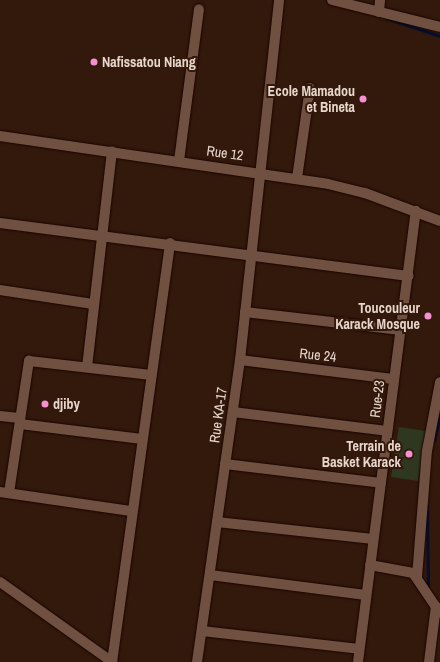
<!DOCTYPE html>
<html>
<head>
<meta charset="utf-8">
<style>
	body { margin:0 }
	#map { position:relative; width:440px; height:662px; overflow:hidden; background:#33190b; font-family:"Archivo Narrow",sans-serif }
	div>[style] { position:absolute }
	.green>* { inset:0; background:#2e371f }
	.stream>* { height:3px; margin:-1.5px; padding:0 1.5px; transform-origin:1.5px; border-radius:1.5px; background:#030f2f }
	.roads { filter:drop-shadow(0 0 1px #190400) drop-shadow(0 0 1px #190400) }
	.street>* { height:10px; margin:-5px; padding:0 5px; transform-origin:5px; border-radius:5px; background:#6f5041 }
	.dots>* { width:11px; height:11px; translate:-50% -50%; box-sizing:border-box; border:2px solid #33190b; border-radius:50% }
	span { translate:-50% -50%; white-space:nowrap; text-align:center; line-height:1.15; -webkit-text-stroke:4px #33190b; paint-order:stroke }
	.poi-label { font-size:14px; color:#e8d6cd; font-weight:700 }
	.left { translate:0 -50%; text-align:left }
	.right { translate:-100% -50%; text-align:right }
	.street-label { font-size:14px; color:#e8d6cd }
</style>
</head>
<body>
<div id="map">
	<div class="green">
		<i style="clip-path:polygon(399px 427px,426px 431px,418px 481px,391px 477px)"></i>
	</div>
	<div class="stream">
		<i style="left:386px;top:18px;width:57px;rotate:18.4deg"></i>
		<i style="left:434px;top:441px;width:26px;rotate:-77deg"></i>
		<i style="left:427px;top:506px;width:82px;rotate:89.3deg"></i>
	</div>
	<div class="roads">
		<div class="street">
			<i style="left:332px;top:0;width:111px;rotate:14deg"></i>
			<i style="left:379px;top:12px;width:12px;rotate:-85deg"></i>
			<i style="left:0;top:136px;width:331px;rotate:8.3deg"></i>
			<i style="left:328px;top:184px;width:38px;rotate:14deg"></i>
			<i style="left:365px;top:193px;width:80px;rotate:20.5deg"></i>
			<i style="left:179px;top:161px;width:153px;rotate:-82.5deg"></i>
			<i style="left:297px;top:178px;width:91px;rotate:-81.8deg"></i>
			<i style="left:0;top:223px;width:412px;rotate:7.4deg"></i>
			<i style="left:0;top:290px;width:94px;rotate:8.6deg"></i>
			<i style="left:245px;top:312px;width:157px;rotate:6.6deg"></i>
			<i style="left:240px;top:360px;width:154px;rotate:7.1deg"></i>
			<i style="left:87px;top:367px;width:217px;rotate:-83.4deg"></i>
			<i style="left:233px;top:412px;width:155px;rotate:7deg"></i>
			<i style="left:0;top:416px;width:20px;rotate:6deg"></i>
			<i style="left:20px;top:424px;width:123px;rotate:7deg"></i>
			<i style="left:225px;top:464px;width:157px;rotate:6.9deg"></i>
			<i style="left:0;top:492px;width:132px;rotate:8.3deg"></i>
			<i style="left:9px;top:493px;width:134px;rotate:-81.4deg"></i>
			<i style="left:29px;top:361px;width:123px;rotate:6.5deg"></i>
			<i style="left:217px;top:522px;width:157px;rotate:6.2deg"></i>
			<i style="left:370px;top:565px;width:44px;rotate:10.5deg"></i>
			<i style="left:413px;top:573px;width:48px;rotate:56deg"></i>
			<i style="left:210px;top:575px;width:157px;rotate:7.3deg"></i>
			<i style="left:417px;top:577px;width:126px;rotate:-85.5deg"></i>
			<i style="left:427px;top:451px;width:70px;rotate:-79.3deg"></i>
			<i style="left:0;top:582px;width:138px;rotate:35.5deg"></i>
			<i style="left:202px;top:631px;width:158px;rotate:6.5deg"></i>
			<i style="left:112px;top:662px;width:423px;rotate:-82.1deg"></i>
			<i style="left:197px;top:662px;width:305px;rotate:-81.9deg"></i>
			<i style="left:240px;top:360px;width:362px;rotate:-83.8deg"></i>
			<i style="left:358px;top:662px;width:455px;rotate:-82.7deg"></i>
			<i style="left:429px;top:662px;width:56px;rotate:-82.9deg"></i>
		</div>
	</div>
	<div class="dots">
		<i style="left:94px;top:62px;background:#f591d2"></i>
		<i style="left:363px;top:99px;background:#f591d2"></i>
		<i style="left:428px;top:316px;background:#f591d2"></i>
		<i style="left:45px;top:404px;background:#f591d2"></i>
		<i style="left:409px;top:454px;background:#f591d2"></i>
	</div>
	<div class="poi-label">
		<span class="left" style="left:102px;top:62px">Nafissatou Niang</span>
		<span class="right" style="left:355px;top:99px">Ecole Mamadou<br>et Bineta</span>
		<span class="right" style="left:420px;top:316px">Toucouleur<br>Karack Mosque</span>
		<span class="left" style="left:53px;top:404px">djiby</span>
		<span class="right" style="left:401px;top:454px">Terrain de<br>Basket Karack</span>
	</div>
	<div class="street-label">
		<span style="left:225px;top:153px;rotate:8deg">Rue 12</span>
		<span style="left:318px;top:355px;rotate:6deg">Rue 24</span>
		<span style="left:377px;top:399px;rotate:-83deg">Rue-23</span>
		<span style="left:218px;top:415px;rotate:-82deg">Rue KA-17</span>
	</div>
</div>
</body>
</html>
